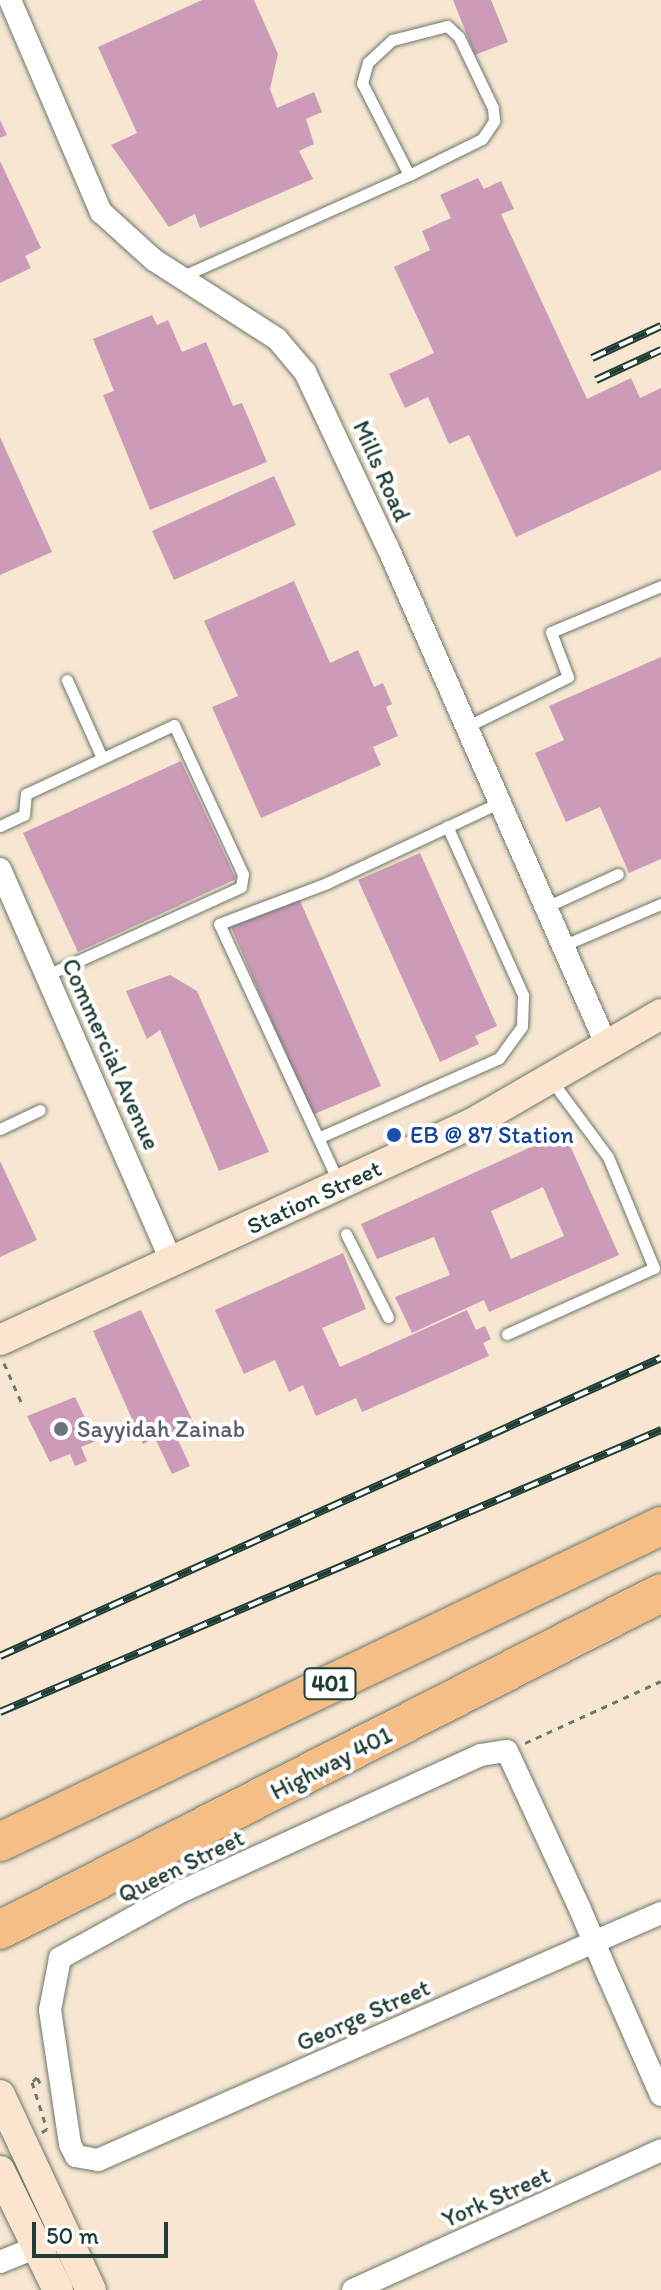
<!DOCTYPE html>
<html>
<head>
<meta charset="utf-8">
<style>
	body { margin:0 }
	#map { position:relative; width:661px; height:2290px; overflow:hidden; background:#f7e7d2; font-family:Itim,sans-serif }
	div>[style] { position:absolute }
	.building>* { inset:0; background:#cc9bb7 }
	.path>* { height:3px; margin-top:-1.5px; transform-origin:0; background:repeating-linear-gradient(90deg,#6b786b 0 6px,transparent 0 12px) }
	.roads { filter:drop-shadow(0 0 2px #6b786b) drop-shadow(0 0 2px #6b786b) }
	.lane>* { height:11px; margin:-5.5px; padding:0 5.5px; transform-origin:5.5px; border-radius:5.5px; background:#fff }
	.street>* { height:22px; margin:-11px; padding:0 11px; transform-origin:11px; border-radius:11px; background:#fff }
	.secondary>* { height:30px; margin:-15px; padding:0 15px; transform-origin:15px; border-radius:15px; background:#fbe5cf }
	.highway>* { height:38px; margin:-19px; padding:0 19px; transform-origin:19px; border-radius:19px; background:#f6be87 }
	.rail>* { height:8px; margin-top:-4px; transform-origin:0; background:repeating-linear-gradient(90deg,#fff 0 15px,#1f3d34 0 30px); box-sizing:border-box; border-block:2px solid #1f3d34 }
	.dots>* { width:22px; height:22px; translate:-50% -50%; box-sizing:border-box; border:4px solid #fff; border-radius:50% }
	span { translate:-50% -50%; white-space:nowrap; text-align:center; line-height:1.15; -webkit-text-stroke:8px #fff; paint-order:stroke }
	.shield-label span { padding:2px 6px; background:#fff; border:2px solid; border-radius:6px; -webkit-text-stroke-width:0 }
	.shield-label { font-size:22px; color:#1f3d34; font-weight:700 }
	.street-label { font-size:24px; color:#1f3d34 }
	.transit-label { font-size:24px; color:#164399 }
	.left { translate:0 -50%; text-align:left }
	.worship-label { font-size:24px; color:#5b616d }
	.scale { position:absolute; left:32px; top:2222px; width:136px; height:36px; box-sizing:border-box; border:4px solid #1f3d34; border-top:0; padding-left:10px; font-size:24px; line-height:28px; white-space:nowrap; color:#1f3d34; -webkit-text-stroke:6px #fff; paint-order:stroke }
</style>
</head>
<body>
<div id="map">
	<div class="building">
		<i style="clip-path:polygon(202px 0,254px 0,278px 54px,270px 89px,277px 108px,314px 92px,322px 112px,306px 119px,314px 144px,299px 151px,313px 179px,200px 228px,195px 214px,169px 227px,111px 145px,137px 133px,98px 47px)"></i>
		<i style="clip-path:polygon(453px 0,491px 0,508px 42px,475px 55px)"></i>
		<i style="clip-path:polygon(0 120px,7px 135px,0 138px)"></i>
		<i style="clip-path:polygon(0 161px,41px 248px,25px 256px,31px 268px,0 283px)"></i>
		<i style="clip-path:polygon(478px 178px,484px 189px,501px 181px,514px 209px,501px 214px,587px 399px,631px 378px,640px 398px,661px 388px,661px 470px,516px 537px,469px 435px,449px 444px,428px 397px,405px 408px,389px 374px,434px 353px,394px 267px,430px 250px,422px 231px,451px 218px,440px 195px)"></i>
		<i style="clip-path:polygon(152px 315px,157px 325px,168px 320px,182px 352px,206px 342px,233px 406px,242px 403px,267px 462px,150px 510px,103px 395px,114px 391px,93px 339px)"></i>
		<i style="clip-path:polygon(0 437px,52px 552px,0 575px)"></i>
		<i style="clip-path:polygon(274px 476px,296px 525px,174px 580px,152px 531px)"></i>
		<i style="clip-path:polygon(294px 581px,330px 663px,358px 650px,374px 687px,383px 683px,392px 704px,386px 707px,398px 736px,373px 747px,381px 765px,261px 818px,212px 707px,238px 696px,204px 621px)"></i>
		<i style="clip-path:polygon(661px 657px,661px 859px,629px 873px,600px 807px,566px 822px,535px 753px,564px 740px,549px 706px)"></i>
		<i style="clip-path:polygon(181px 761px,236px 879px,78px 952px,23px 833px)"></i>
		<i style="clip-path:polygon(420px 853px,497px 1026px,475px 1036px,479px 1044px,440px 1062px,358px 880px)"></i>
		<i style="clip-path:polygon(298px 896px,381px 1086px,312px 1115px,230px 925px)"></i>
		<i style="clip-path:polygon(170px 975px,197px 991px,269px 1152px,219px 1171px,160px 1030px,147px 1039px,126px 991px)"></i>
		<i style="clip-path:polygon(evenodd,564px 1132px,619px 1255px,489px 1312px,484px 1300px,412px 1333px,395px 1297px,450px 1275px,434px 1237px,377px 1259px,361px 1224px,564px 1132px,543px 1187px,564px 1236px,511px 1259px,491px 1211px,543px 1187px)"></i>
		<i style="clip-path:polygon(0 1161px,37px 1240px,0 1257px)"></i>
		<i style="clip-path:polygon(343px 1253px,366px 1309px,322px 1328px,340px 1367px,467px 1310px,476px 1330px,485px 1326px,491px 1339px,483px 1343px,489px 1356px,362px 1412px,356px 1398px,316px 1416px,303px 1385px,289px 1392px,275px 1360px,244px 1374px,215px 1310px)"></i>
		<i style="clip-path:polygon(141px 1310px,193px 1422px,183px 1427px,187px 1435px,178px 1440px,190px 1466px,172px 1474px,155px 1438px,143px 1444px,93px 1331px)"></i>
		<i style="clip-path:polygon(75px 1397px,96px 1441px,81px 1447px,87px 1461px,75px 1466px,70px 1454px,50px 1462px,27px 1416px)"></i>
	</div>
	<div class="path">
		<i style="left:4px;top:1363px;width:45px;rotate:66.3deg"></i>
		<i style="left:525px;top:1743px;width:149px;rotate:-24.5deg"></i>
		<i style="left:40px;top:2083px;width:7px;rotate:-117deg"></i>
		<i style="left:37px;top:2077px;width:7px;rotate:135deg"></i>
		<i style="left:32px;top:2082px;width:49px;rotate:72.3deg"></i>
		<i style="left:47px;top:2129px;width:6px;rotate:149deg"></i>
	</div>
	<div class="roads">
		<div class="lane">
			<i style="left:183px;top:276px;width:248px;rotate:-24.1deg"></i>
			<i style="left:409px;top:175px;width:81px;rotate:-26.3deg"></i>
			<i style="left:482px;top:139px;width:22px;rotate:-56deg"></i>
			<i style="left:494px;top:121px;width:13px;rotate:-94deg"></i>
			<i style="left:493px;top:108px;width:79px;rotate:-115.6deg"></i>
			<i style="left:459px;top:37px;width:16px;rotate:-137deg"></i>
			<i style="left:447px;top:26px;width:57px;rotate:165.7deg"></i>
			<i style="left:392px;top:40px;width:33px;rotate:137deg"></i>
			<i style="left:368px;top:62px;width:22px;rotate:106deg"></i>
			<i style="left:362px;top:83px;width:103px;rotate:62.9deg"></i>
			<i style="left:67px;top:680px;width:85px;rotate:65.8deg"></i>
			<i style="left:468px;top:726px;width:111px;rotate:-26.1deg"></i>
			<i style="left:568px;top:677px;width:48px;rotate:-110.7deg"></i>
			<i style="left:551px;top:632px;width:119px;rotate:-22.7deg"></i>
			<i style="left:0;top:826px;width:26px;rotate:-25deg"></i>
			<i style="left:24px;top:815px;width:21px;rotate:-85deg"></i>
			<i style="left:26px;top:794px;width:163px;rotate:-25deg"></i>
			<i style="left:174px;top:725px;width:164px;rotate:65.2deg"></i>
			<i style="left:243px;top:874px;width:13px;rotate:99deg"></i>
			<i style="left:241px;top:887px;width:213px;rotate:155.6deg"></i>
			<i style="left:546px;top:907px;width:79px;rotate:-24.6deg"></i>
			<i style="left:562px;top:946px;width:108px;rotate:-23deg"></i>
			<i style="left:0;top:1129px;width:44px;rotate:-25.4deg"></i>
			<i style="left:318px;top:1138px;width:198px;rotate:-23.8deg"></i>
			<i style="left:499px;top:1058px;width:39px;rotate:-54deg"></i>
			<i style="left:522px;top:1026px;width:31px;rotate:-88deg"></i>
			<i style="left:523px;top:995px;width:185px;rotate:-114.2deg"></i>
			<i style="left:338px;top:1181px;width:283px;rotate:-114.8deg"></i>
			<i style="left:219px;top:924px;width:116px;rotate:-20.8deg"></i>
			<i style="left:327px;top:883px;width:192px;rotate:-25deg"></i>
			<i style="left:346px;top:1234px;width:93px;rotate:63.2deg"></i>
			<i style="left:507px;top:1334px;width:161px;rotate:-24.2deg"></i>
			<i style="left:654px;top:1268px;width:120px;rotate:-112.5deg"></i>
			<i style="left:608px;top:1157px;width:96px;rotate:-126.5deg"></i>
		</div>
		<div class="street">
			<i style="left:10px;top:0;width:231px;rotate:66.8deg"></i>
			<i style="left:101px;top:212px;width:72px;rotate:42.2deg"></i>
			<i style="left:154px;top:260px;width:146px;rotate:32.7deg"></i>
			<i style="left:277px;top:339px;width:43px;rotate:49.7deg"></i>
			<i style="left:305px;top:372px;width:195px;rotate:64.8deg"></i>
			<i style="left:388px;top:548px;width:542px;rotate:66.27deg"></i>
			<i style="left:0;top:869px;width:429px;rotate:66.4deg"></i>
			<i style="left:661px;top:1913px;width:73px;rotate:156.6deg"></i>
			<i style="left:594px;top:1942px;width:542px;rotate:156.27deg"></i>
			<i style="left:98px;top:2160px;width:22px;rotate:-170deg"></i>
			<i style="left:76px;top:2156px;width:13px;rotate:-117deg"></i>
			<i style="left:70px;top:2144px;width:135px;rotate:-98.5deg"></i>
			<i style="left:50px;top:2010px;width:53px;rotate:-79.1deg"></i>
			<i style="left:60px;top:1958px;width:137px;rotate:-28.8deg"></i>
			<i style="left:180px;top:1892px;width:331px;rotate:-24.5deg"></i>
			<i style="left:481px;top:1755px;width:26px;rotate:-9deg"></i>
			<i style="left:507px;top:1751px;width:174px;rotate:65.2deg"></i>
			<i style="left:580px;top:1909px;width:36px;rotate:67deg"></i>
			<i style="left:594px;top:1942px;width:38px;rotate:67deg"></i>
			<i style="left:609px;top:1977px;width:129px;rotate:66.2deg"></i>
			<i style="left:0;top:2262px;width:53px;rotate:-22.2deg"></i>
			<i style="left:353px;top:2290px;width:338px;rotate:-24.4deg"></i>
		</div>
		<div class="secondary">
			<i style="left:0;top:1340px;width:520px;rotate:-24.64deg"></i>
			<i style="left:473px;top:1123px;width:217px;rotate:-30.1deg"></i>
			<i style="left:0;top:2095px;width:215px;rotate:65deg"></i>
			<i style="left:0;top:2171px;width:132px;rotate:64deg"></i>
		</div>
		<div class="highway">
			<i style="left:0;top:1842px;width:733px;rotate:-25.55deg"></i>
			<i style="left:0;top:1930px;width:742px;rotate:-27.01deg"></i>
		</div>
	</div>
	<div class="rail">
		<i style="left:592px;top:358px;width:76px;rotate:-24.9deg"></i>
		<i style="left:596px;top:380px;width:72px;rotate:-24.8deg"></i>
		<i style="left:0;top:1656px;width:725px;rotate:-24.27deg"></i>
		<i style="left:0;top:1712px;width:719px;rotate:-23.1deg"></i>
	</div>
	<div class="dots">
		<i style="left:394px;top:1135px;background:#1a4fb4"></i>
		<i style="left:61px;top:1429px;background:#6b7280"></i>
	</div>
	<div class="shield-label">
		<span style="left:330px;top:1684px">401</span>
	</div>
	<div class="street-label">
		<span style="left:382px;top:471px;rotate:66deg">Mills Road</span>
		<span style="left:111px;top:1054px;rotate:66deg">Commercial Avenue</span>
		<span style="left:314px;top:1197px;rotate:-25deg">Station Street</span>
		<span style="left:331px;top:1763px;rotate:-27deg">Highway 401</span>
		<span style="left:181px;top:1866px;rotate:-26deg">Queen Street</span>
		<span style="left:363px;top:2015px;rotate:-24deg">George Street</span>
		<span style="left:496px;top:2197px;rotate:-24deg">York Street</span>
	</div>
	<div class="transit-label">
		<span class="left" style="left:410px;top:1135px">EB @ 87 Station</span>
	</div>
	<div class="worship-label">
		<span class="left" style="left:77px;top:1429px">Sayyidah Zainab</span>
	</div>
	<div class="scale">50 m</div>
</div>
</body>
</html>
